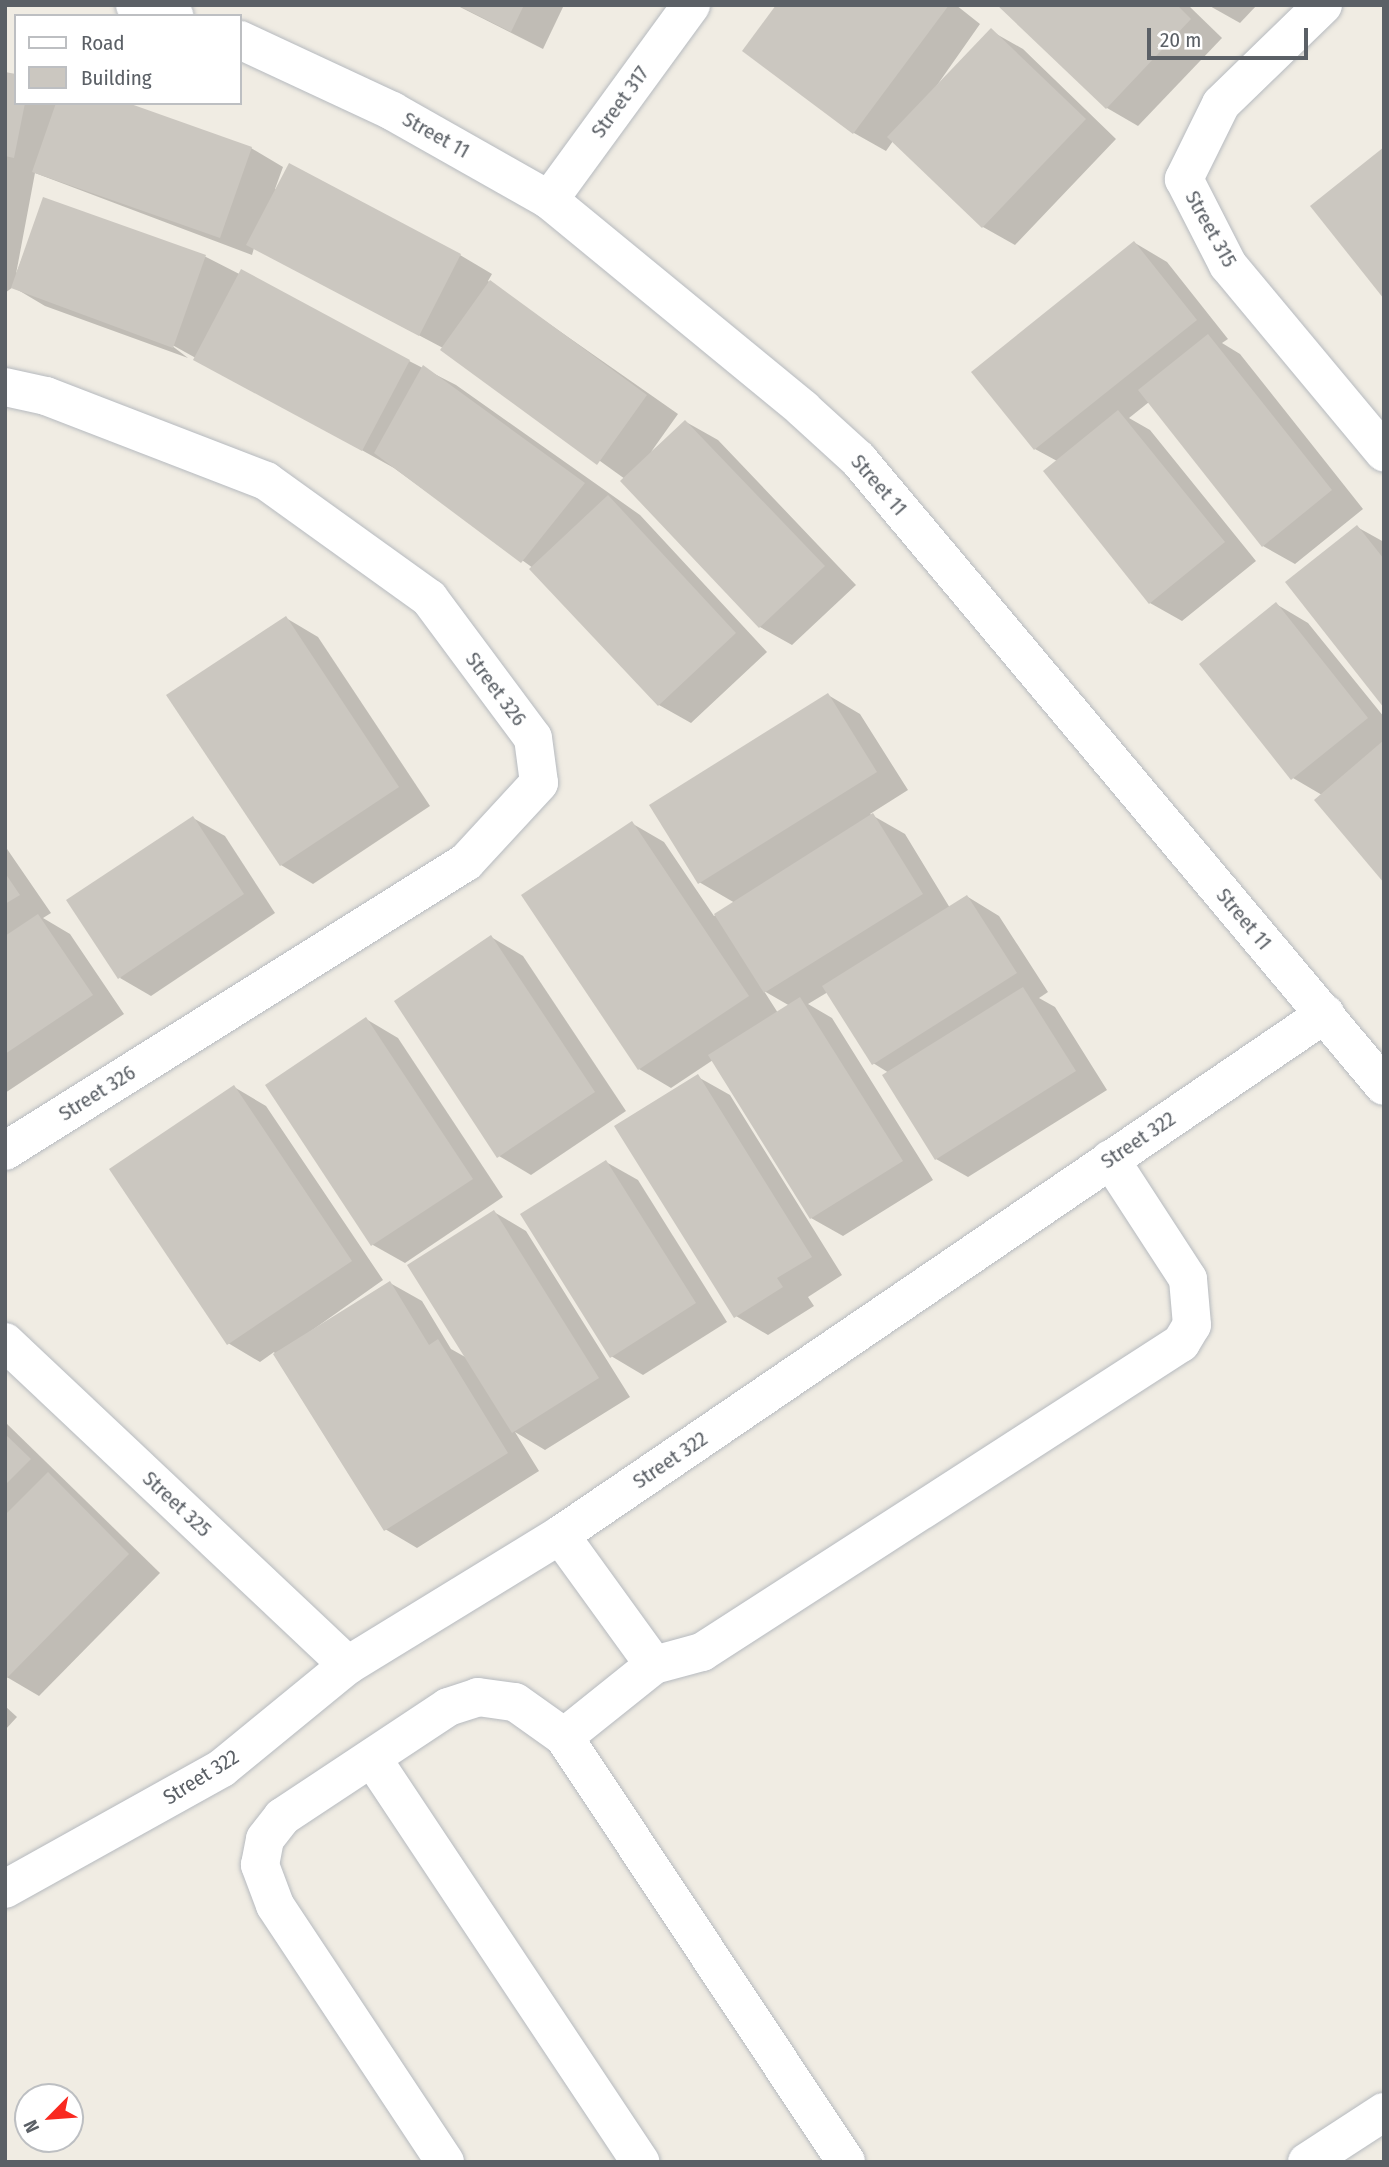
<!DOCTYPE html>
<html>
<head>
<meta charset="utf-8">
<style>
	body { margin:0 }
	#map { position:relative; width:1389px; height:2167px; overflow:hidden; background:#f0ece3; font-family:"Fira Sans Condensed",sans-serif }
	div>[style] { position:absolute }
	.shadow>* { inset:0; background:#0003 }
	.building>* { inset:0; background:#cbc7c0 }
	.roads { filter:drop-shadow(0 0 2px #b6babf) drop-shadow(0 0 2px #b6babf) }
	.minor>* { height:38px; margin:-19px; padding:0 19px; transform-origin:19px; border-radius:19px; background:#fff }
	span { translate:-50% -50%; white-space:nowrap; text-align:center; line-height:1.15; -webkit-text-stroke:6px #fff; paint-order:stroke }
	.street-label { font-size:21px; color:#5b6066 }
	.frame { position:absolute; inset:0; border:7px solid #5b6066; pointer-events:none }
	.legend { position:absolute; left:14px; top:14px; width:228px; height:91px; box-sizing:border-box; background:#fff; border:2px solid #bdbfc2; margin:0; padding:9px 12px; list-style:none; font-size:21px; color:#5b6066 }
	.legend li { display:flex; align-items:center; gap:14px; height:35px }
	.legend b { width:35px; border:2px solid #bdbfc2 }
	.north { position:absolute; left:14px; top:2083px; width:70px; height:70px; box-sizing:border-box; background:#fff; border:2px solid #bdbfc2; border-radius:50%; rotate:245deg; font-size:19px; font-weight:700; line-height:28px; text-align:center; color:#5b6066 }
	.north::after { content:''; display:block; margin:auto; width:24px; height:32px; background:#f92920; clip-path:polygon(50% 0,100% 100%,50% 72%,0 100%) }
	.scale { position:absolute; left:1147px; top:28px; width:161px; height:32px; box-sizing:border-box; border:4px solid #5b6066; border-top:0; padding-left:9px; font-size:21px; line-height:24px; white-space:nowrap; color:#5b6066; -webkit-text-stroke:5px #fff; paint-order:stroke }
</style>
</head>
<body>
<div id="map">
	<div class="shadow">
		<i style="clip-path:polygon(456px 5px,564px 5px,543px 49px)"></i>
		<i style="clip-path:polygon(778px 5px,956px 5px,980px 24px,933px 91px,991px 31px,1023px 49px,1116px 139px,1015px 245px,983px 227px,893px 141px,886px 151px,854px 133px,744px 50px)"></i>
		<i style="clip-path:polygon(999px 5px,1188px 5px,1222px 38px,1138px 126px,1107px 108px)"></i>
		<i style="clip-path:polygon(1208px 5px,1257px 5px,1240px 23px)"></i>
		<i style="clip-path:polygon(5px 74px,16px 103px,122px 103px,251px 148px,283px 167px,275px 189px,460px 255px,492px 274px,488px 281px,678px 414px,651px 452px,686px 422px,718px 440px,856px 585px,792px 645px,760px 627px,625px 479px,443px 348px,254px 248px,252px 255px,35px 173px,16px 274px,45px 199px,206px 257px,456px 385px,640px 515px,767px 652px,691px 723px,659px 705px,533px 568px,394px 468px,167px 342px,188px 358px,45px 306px,13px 287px,5px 293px)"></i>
		<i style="clip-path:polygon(1135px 243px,1167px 262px,1228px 339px,1222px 343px,1240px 354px,1363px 509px,1295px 564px,1263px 546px,1149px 402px,1129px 418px,1150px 430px,1256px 561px,1182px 621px,1150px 603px,1057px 461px,1035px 449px,973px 372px)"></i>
		<i style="clip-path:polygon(1357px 527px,1384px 542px,1384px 705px)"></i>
		<i style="clip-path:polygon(1276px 604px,1308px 623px,1384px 717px,1384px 880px,1322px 795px,1293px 778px)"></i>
		<i style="clip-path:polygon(286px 618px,318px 637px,430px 806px,313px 884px,281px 865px)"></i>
		<i style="clip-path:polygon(evenodd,828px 695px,860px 714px,908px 790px,870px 814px,905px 834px,950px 908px,968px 897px,999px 916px,1048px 992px,1039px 998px,1055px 1007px,1107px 1090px,968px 1177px,936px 1159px,889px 1073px,873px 1063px,828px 992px,808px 1004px,832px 1018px,933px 1180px,843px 1236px,811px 1218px,713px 1060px,671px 1088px,639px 1069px,633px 824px,664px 842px,714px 916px,735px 903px,699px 882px,828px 695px,764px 991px,790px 1006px,778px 1013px,764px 991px)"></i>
		<i style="clip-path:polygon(193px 818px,225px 836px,275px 913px,151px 996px,120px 978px)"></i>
		<i style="clip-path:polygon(5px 846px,51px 913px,43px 918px,70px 934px,124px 1014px,5px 1093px)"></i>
		<i style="clip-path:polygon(491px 937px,523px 956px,626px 1111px,531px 1175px,499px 1156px)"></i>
		<i style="clip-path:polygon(366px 1019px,398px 1038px,503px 1197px,405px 1263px,373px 1245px)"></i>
		<i style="clip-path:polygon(698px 1077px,730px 1095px,842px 1275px,808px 1297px,814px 1306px,768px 1335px,736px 1316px)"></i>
		<i style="clip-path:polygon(234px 1087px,266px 1106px,383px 1280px,287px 1348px,390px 1283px,422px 1301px,451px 1349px,467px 1358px,494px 1212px,526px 1231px,630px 1397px,545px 1450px,515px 1432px,539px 1471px,417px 1548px,385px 1529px,274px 1352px,260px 1362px,228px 1343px)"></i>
		<i style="clip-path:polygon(606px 1162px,638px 1180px,727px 1322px,643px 1375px,611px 1356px)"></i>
		<i style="clip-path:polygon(5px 1422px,160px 1573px,39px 1696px,5px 1676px)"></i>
		<i style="clip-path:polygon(5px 1706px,17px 1717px,5px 1730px)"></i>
	</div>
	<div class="building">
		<i style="clip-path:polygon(457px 5px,524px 5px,511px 32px)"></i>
		<i style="clip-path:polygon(776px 5px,949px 5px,853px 134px,742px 51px)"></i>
		<i style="clip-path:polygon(997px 5px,1177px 5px,1191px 19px,1106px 109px)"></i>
		<i style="clip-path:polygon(991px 28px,1086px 119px,982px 228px,887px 137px)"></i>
		<i style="clip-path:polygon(5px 72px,16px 74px,16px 103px,25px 103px,14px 158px,5px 156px)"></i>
		<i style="clip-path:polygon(56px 103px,128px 103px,252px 147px,220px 238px,32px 172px)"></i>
		<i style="clip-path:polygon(1384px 147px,1384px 299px,1310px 206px)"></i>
		<i style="clip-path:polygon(289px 163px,461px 254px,419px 336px,246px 245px)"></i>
		<i style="clip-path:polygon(43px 197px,206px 255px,173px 348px,11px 288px)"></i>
		<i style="clip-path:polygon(1134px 241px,1197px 320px,1034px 450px,971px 372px)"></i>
		<i style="clip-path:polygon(241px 269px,410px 360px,362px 451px,193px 360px)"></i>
		<i style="clip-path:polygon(490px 280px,647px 395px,597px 465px,440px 350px)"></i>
		<i style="clip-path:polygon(1208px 334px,1332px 490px,1262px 547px,1138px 390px)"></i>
		<i style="clip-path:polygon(423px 365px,585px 483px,521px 563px,374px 453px)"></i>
		<i style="clip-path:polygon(1118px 410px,1225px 542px,1149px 604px,1043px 471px)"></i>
		<i style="clip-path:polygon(685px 420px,825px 566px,759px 628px,620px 481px)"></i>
		<i style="clip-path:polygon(608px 495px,736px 633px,658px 706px,529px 569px)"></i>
		<i style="clip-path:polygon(1357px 525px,1384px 559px,1384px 708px,1285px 582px)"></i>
		<i style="clip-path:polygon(1276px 602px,1368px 718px,1291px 780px,1199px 664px)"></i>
		<i style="clip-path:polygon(286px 616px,399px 787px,280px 866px,166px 695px)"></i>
		<i style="clip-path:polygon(828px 693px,877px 772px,698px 884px,649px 805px)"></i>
		<i style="clip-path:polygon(1384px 740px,1384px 883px,1314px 800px)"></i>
		<i style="clip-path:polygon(873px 813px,923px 894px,764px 993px,714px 914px)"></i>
		<i style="clip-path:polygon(193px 816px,244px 894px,118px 979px,66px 900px)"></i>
		<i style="clip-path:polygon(632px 821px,749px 996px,638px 1070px,521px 895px)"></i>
		<i style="clip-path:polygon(5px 873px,20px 895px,5px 904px)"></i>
		<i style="clip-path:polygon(967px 895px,1017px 973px,872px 1065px,822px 986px)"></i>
		<i style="clip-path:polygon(38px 914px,93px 995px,5px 1054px,5px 936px)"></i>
		<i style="clip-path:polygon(491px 935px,595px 1092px,497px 1158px,394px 1001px)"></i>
		<i style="clip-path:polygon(1023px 987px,1076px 1071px,935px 1160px,882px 1075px)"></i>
		<i style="clip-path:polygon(800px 997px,903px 1161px,810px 1219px,708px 1055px)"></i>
		<i style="clip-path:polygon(366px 1017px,473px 1179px,371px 1246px,265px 1085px)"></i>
		<i style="clip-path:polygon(698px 1074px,812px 1257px,777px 1278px,783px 1287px,734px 1318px,614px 1126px)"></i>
		<i style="clip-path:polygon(234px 1085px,352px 1261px,227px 1345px,109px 1169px)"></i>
		<i style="clip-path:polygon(606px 1160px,696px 1303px,610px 1358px,520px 1214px)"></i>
		<i style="clip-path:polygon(494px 1210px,599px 1378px,512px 1433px,407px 1265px)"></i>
		<i style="clip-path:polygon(390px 1281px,429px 1345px,438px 1339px,508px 1453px,384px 1531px,273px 1354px)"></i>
		<i style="clip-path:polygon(5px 1434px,31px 1459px,5px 1485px)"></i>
		<i style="clip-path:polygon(48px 1472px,129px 1554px,5px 1680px,5px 1515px)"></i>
	</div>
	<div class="roads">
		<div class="minor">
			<i style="left:135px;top:5px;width:41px;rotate:15.8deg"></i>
			<i style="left:1323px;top:5px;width:142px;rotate:135.9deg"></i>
			<i style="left:1221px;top:104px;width:84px;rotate:116.3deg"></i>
			<i style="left:1184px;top:179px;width:97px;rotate:62.9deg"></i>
			<i style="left:1228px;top:265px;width:244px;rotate:50.2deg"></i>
			<i style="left:240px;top:40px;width:168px;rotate:25deg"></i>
			<i style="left:392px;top:111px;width:180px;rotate:29.5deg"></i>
			<i style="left:549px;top:200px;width:329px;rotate:39.4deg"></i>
			<i style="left:803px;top:409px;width:74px;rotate:42.3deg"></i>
			<i style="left:858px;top:459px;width:818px;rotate:50.01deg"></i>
			<i style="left:549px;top:200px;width:241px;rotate:-53.9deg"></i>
			<i style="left:5px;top:387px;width:42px;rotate:12.4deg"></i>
			<i style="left:46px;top:396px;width:236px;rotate:21.1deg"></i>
			<i style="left:266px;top:481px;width:201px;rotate:35.7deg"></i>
			<i style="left:429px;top:598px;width:174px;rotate:53.4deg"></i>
			<i style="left:533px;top:738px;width:45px;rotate:82.4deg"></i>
			<i style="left:539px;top:783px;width:108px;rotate:132.7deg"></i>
			<i style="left:466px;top:862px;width:544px;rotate:147.92deg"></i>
			<i style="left:5px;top:1342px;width:471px;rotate:43.3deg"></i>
			<i style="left:560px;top:1535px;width:160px;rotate:54.1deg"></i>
			<i style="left:564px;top:1737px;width:115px;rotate:-38.7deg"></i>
			<i style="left:654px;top:1665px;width:50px;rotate:-15.2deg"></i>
			<i style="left:702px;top:1652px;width:570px;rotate:-32.83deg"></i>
			<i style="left:1181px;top:1343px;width:21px;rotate:-59deg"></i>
			<i style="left:1192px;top:1325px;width:46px;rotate:-95deg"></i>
			<i style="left:1188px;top:1279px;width:143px;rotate:-123deg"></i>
			<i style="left:372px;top:1758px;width:485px;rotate:56.4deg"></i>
			<i style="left:5px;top:1889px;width:248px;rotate:-29.1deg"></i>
			<i style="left:222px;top:1768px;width:163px;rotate:-39.3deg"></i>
			<i style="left:348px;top:1665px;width:249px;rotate:-31.5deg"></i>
			<i style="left:560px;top:1535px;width:926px;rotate:-34.26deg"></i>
			<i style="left:445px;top:2162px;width:308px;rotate:-123.5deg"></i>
			<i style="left:275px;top:1905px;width:43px;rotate:-110.6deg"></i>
			<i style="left:260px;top:1865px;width:26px;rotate:-79deg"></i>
			<i style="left:265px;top:1839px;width:28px;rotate:-52deg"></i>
			<i style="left:282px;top:1817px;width:199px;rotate:-33.5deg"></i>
			<i style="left:448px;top:1707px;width:32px;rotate:-18deg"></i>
			<i style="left:478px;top:1697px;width:37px;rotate:8deg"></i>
			<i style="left:515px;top:1702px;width:60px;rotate:35.5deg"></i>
			<i style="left:564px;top:1737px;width:510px;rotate:56.43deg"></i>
			<i style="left:1307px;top:2162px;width:92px;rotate:-33deg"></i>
		</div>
	</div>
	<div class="street-label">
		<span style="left:620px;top:102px;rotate:-54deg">Street 317</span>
		<span style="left:436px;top:135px;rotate:29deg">Street 11</span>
		<span style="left:1211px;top:229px;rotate:61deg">Street 315</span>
		<span style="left:879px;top:485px;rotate:49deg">Street 11</span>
		<span style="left:496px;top:689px;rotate:53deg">Street 326</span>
		<span style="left:1244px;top:919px;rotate:50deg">Street 11</span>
		<span style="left:97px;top:1093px;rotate:-32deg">Street 326</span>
		<span style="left:1138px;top:1140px;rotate:-34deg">Street 322</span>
		<span style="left:670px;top:1460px;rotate:-34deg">Street 322</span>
		<span style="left:177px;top:1504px;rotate:43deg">Street 325</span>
		<span style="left:201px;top:1777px;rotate:-32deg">Street 322</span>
	</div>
	<div class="frame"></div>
	<ul class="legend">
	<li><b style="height:9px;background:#fff"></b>Road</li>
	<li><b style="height:19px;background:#cbc7c0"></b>Building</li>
	</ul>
	<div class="north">N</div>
	<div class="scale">20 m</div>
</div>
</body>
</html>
